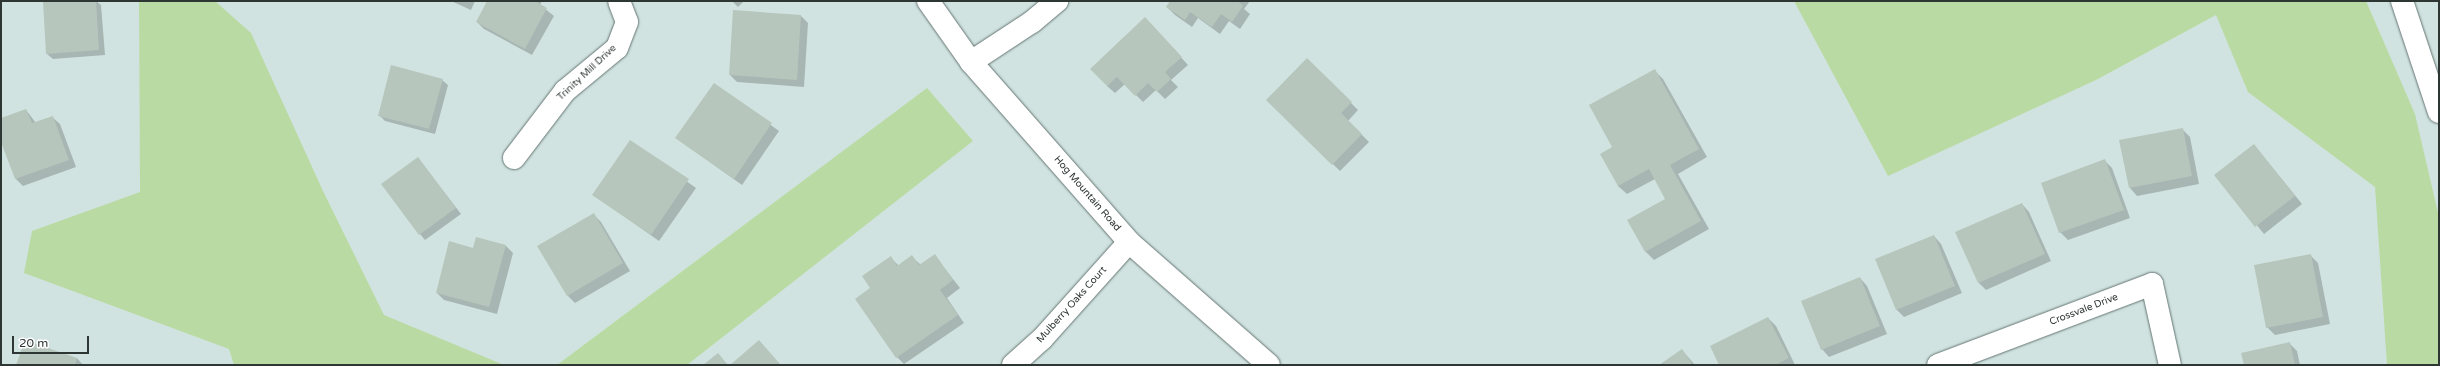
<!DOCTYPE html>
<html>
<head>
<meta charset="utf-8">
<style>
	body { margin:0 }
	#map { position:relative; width:2440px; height:366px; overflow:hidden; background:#d1e3e0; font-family:"Varela Round",sans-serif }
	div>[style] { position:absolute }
	.green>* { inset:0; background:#b9dba3 }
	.shadow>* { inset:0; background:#0003 }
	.building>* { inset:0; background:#b7c6bc }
	.roads { filter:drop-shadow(0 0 1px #647572) drop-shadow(0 0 1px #647572) }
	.minor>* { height:22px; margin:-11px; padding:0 11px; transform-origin:11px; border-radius:11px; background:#fff }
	span { translate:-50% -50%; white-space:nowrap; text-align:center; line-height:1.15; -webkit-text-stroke:4px #fff; paint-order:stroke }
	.street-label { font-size:10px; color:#2e3634 }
	.frame { position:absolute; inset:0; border:2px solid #2e3634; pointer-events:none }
	.scale { position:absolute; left:12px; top:336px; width:77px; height:18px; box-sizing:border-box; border:2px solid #2e3634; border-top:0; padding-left:5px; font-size:12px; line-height:14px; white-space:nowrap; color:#2e3634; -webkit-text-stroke:3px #fff; paint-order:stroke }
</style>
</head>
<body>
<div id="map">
	<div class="green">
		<i style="clip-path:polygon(139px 1px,215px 1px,251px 33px,323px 191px,384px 315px,504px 365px,234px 365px,229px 349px,24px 273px,32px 231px,140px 192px)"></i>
		<i style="clip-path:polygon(1794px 1px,2366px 1px,2415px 114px,2439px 217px,2439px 365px,2387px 365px,2375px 187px,2248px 92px,2216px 15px,2096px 80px,1888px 176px)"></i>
		<i style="clip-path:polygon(927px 88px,973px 141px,687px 365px,557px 365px)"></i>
	</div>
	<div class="shadow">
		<i style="clip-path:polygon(96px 1px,101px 5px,105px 55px,53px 59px,47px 54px,44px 3px)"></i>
		<i style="clip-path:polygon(451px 1px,475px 1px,471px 10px)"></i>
		<i style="clip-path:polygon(488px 1px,542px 1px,540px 5px,554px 16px,532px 55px,484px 29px,477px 22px)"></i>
		<i style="clip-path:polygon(732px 1px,744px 1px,738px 7px)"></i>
		<i style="clip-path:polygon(1171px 1px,1250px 1px,1244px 9px,1250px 14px,1240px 29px,1229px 21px,1220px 34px,1198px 18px,1192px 27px,1175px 15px,1167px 7px)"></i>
		<i style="clip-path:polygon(801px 16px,808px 23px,804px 87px,737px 82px,730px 75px)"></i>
		<i style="clip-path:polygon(1152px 26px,1188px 65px,1171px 80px,1178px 87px,1165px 99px,1156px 90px,1143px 102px,1125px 84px,1115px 93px,1107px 86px)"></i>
		<i style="clip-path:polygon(1307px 59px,1358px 110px,1348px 121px,1369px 142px,1340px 171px,1267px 100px)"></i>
		<i style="clip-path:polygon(1654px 70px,1663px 79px,1707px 157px,1678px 174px,1709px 229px,1654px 260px,1645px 251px,1667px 199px,1655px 179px,1627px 194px,1618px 186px,1613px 147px)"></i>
		<i style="clip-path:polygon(442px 80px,448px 85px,435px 134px,385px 121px,379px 115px)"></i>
		<i style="clip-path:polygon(714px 84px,779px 131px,742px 185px,676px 138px)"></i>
		<i style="clip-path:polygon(26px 110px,36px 123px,52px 117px,60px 124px,76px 167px,23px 186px,16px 179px,1px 139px,1px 119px)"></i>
		<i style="clip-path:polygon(2182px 129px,2190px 137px,2199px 184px,2137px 196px,2130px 188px,2121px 141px)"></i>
		<i style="clip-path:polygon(630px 141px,696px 188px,659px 241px,594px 195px)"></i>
		<i style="clip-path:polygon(2254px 145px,2302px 204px,2264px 234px,2216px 175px)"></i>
		<i style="clip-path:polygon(418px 158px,461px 214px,425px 240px,420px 234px)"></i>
		<i style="clip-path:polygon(2105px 161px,2112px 168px,2130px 218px,2068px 240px,2060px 232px)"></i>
		<i style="clip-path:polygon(2022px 204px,2029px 212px,2051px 261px,1986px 290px,1978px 282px)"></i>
		<i style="clip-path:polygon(593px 214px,601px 222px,630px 271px,575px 303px,568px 296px)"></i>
		<i style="clip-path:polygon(1934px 236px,1941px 244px,1962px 293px,1904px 317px,1896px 309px)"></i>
		<i style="clip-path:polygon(506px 246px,513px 253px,497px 314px,444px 300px,437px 293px,474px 249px)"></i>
		<i style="clip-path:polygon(2310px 255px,2318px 263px,2330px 324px,2275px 335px,2267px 327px)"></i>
		<i style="clip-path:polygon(935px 256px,960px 288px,947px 298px,964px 323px,904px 364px,897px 357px,871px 289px,891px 258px,899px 266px,912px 257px,921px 265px)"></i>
		<i style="clip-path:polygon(1860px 278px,1867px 286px,1887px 334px,1829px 357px,1822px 349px)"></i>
		<i style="clip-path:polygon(1768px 318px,1776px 326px,1795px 365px,1720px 365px)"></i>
		<i style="clip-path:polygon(2290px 344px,2297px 351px,2300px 365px,2245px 365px)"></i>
		<i style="clip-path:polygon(1682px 350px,1695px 365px,1661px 365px)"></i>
		<i style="clip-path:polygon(77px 358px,83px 365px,17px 365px)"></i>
	</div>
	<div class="building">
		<i style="clip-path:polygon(96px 1px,99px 50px,46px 54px,43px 2px)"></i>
		<i style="clip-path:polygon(487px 1px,535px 1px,547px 8px,525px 49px,476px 22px)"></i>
		<i style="clip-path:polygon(1170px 1px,1238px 1px,1243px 6px,1232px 22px,1221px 14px,1212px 27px,1190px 12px,1185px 20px,1166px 7px)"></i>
		<i style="clip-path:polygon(733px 10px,801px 15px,797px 80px,729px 75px)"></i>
		<i style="clip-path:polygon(1145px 17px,1182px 57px,1165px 72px,1171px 79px,1157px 92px,1148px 83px,1135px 96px,1117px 77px,1107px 86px,1090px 69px)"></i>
		<i style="clip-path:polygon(1307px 58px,1352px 102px,1341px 113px,1362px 134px,1332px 165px,1266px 100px)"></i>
		<i style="clip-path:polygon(391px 65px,443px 79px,429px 129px,378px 116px)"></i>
		<i style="clip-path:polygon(1655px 69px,1699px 149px,1670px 165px,1701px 221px,1645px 252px,1627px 220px,1665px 199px,1649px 169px,1618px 186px,1600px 154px,1612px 147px,1589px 105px)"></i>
		<i style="clip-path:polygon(714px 83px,772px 123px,734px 179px,675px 138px)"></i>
		<i style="clip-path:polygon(26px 109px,32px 123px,53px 116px,69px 160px,15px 179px,1px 142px,1px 118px)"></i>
		<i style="clip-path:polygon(2183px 128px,2192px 176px,2129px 188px,2119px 140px)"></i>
		<i style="clip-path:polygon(630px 140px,689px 179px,651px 235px,592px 195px)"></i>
		<i style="clip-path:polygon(2254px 144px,2295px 196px,2255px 227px,2214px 175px)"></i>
		<i style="clip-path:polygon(418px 157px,456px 208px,419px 235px,381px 184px)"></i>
		<i style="clip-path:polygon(2105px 159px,2124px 210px,2059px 233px,2041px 183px)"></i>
		<i style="clip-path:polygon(2022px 203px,2045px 254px,1978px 283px,1955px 232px)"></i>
		<i style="clip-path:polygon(594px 213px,623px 263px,567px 296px,537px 246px)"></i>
		<i style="clip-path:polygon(1934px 235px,1955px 286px,1896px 310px,1875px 259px)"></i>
		<i style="clip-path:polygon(476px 237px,506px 245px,489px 307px,436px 293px,449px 241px,473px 248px)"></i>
		<i style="clip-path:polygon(935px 254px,953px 280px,940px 290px,958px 315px,896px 358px,855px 299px,870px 288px,862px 276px,891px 256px,897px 266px,912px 255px,919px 265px)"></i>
		<i style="clip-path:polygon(2311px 254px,2323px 317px,2266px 328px,2254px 265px)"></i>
		<i style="clip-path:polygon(1860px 277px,1880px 326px,1821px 350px,1801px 301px)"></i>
		<i style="clip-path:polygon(1768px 317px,1789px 358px,1775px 365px,1719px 365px,1710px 346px)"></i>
		<i style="clip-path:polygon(25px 340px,77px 358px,75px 365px,16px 365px)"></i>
		<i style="clip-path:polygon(759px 340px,781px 365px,730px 365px)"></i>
		<i style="clip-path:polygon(2290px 342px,2295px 365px,2244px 365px,2241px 353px)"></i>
		<i style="clip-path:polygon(1682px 349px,1693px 365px,1659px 365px)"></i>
		<i style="clip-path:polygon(718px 353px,728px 365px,703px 365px)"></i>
	</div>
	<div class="roads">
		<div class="minor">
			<i style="left:928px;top:1px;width:75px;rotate:54.8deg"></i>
			<i style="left:971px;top:62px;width:240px;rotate:48.7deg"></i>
			<i style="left:1129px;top:242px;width:186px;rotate:41.3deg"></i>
			<i style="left:2402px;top:1px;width:117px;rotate:71.6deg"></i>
			<i style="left:971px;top:62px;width:73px;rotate:-33.3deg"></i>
			<i style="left:1032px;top:22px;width:33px;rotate:-40deg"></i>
			<i style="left:514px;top:158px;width:84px;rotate:-52.7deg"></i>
			<i style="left:565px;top:91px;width:67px;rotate:-39.6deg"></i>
			<i style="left:617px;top:48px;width:28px;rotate:-69deg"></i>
			<i style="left:627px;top:22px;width:22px;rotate:-111deg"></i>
			<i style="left:1013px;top:365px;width:39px;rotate:-42deg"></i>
			<i style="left:1042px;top:339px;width:130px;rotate:-48.1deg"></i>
			<i style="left:1938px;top:365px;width:229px;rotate:-20.7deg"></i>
			<i style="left:2152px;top:284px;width:83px;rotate:77.5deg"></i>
		</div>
	</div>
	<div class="street-label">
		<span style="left:587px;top:73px;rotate:-43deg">Trinity Mill Drive</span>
		<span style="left:1087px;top:194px;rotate:49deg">Hog Mountain Road</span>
		<span style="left:1072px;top:305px;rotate:-48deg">Mulberry Oaks Court</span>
		<span style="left:2084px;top:310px;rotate:-21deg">Crossvale Drive</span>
	</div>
	<div class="frame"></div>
	<div class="scale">20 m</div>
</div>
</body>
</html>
